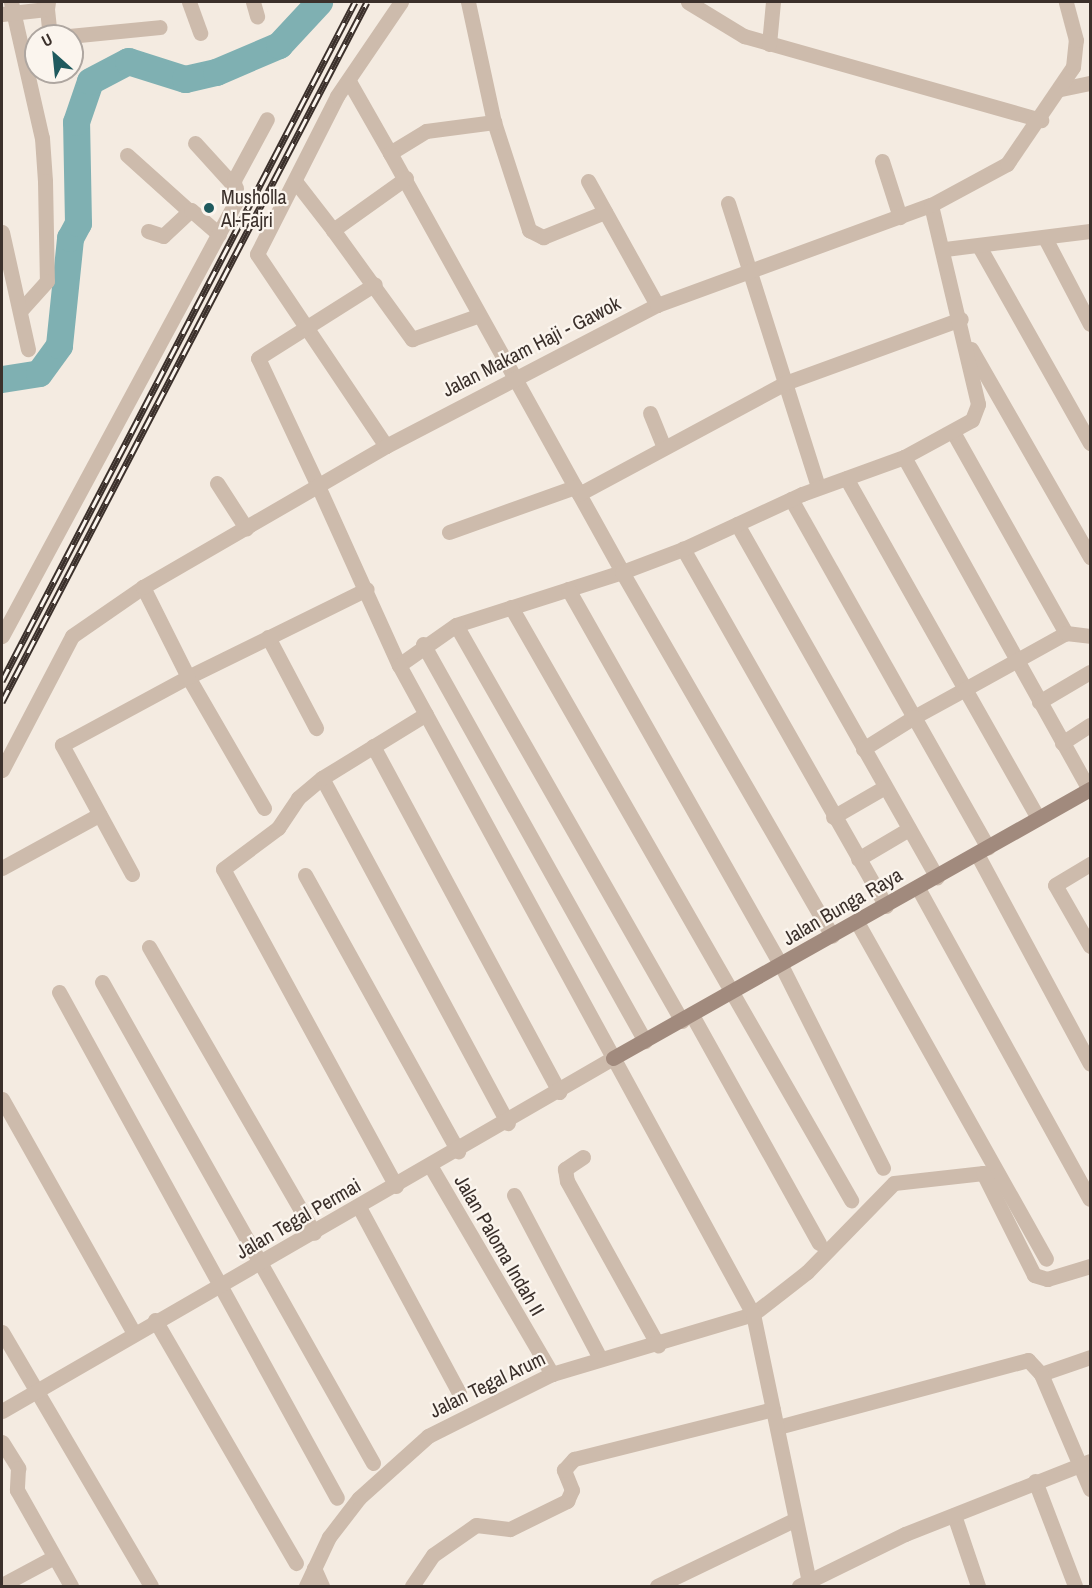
<!DOCTYPE html>
<html>
<head>
<meta charset="utf-8">
<style>
	body { margin:0 }
	#map { position:relative; width:1092px; height:1588px; overflow:hidden; background:#f4ebe1; font-family:"Archivo Narrow",sans-serif }
	div>[style] { position:absolute }
	.river>* { height:27px; margin:-13.5px; padding:0 13.5px; transform-origin:13.5px; border-radius:13.5px; background:#7fb0b2 }
	.minor>* { height:15px; margin:-7.5px; padding:0 7.5px; transform-origin:7.5px; border-radius:7.5px; background:#cdbbac }
	.tertiary>* { height:15px; margin:-7.5px; padding:0 7.5px; transform-origin:7.5px; border-radius:7.5px; background:#cdbbac }
	.secondary>* { height:15px; margin:-7.5px; padding:0 7.5px; transform-origin:7.5px; border-radius:7.5px; background:#a18a7d }
	.rail>* { height:7px; margin-top:-3.5px; transform-origin:0; background:repeating-linear-gradient(90deg,#fbf5ee 0 14px,#3b302b 0 28px); box-sizing:border-box; border-block:2px solid #3b302b }
	.dots>* { width:16px; height:16px; translate:-50% -50%; box-sizing:border-box; border:3px solid #fbf5ee; border-radius:50% }
	span { translate:-50% -50%; white-space:nowrap; text-align:center; line-height:1.15; -webkit-text-stroke:4.5px #fbf5ee; paint-order:stroke }
	.poi-label { font-size:20px; color:#3b302b }
	.left { translate:0 -50%; text-align:left }
	.street-label { font-size:20px; color:#3b302b }
	.frame { position:absolute; inset:0; border:3px solid #3b302b; pointer-events:none }
	.north { position:absolute; left:24px; top:24px; width:60px; height:60px; box-sizing:border-box; background:#fbf5ee; border:2px solid #aea6a0; border-radius:50%; rotate:333deg; font-size:16px; font-weight:700; line-height:24px; text-align:center; color:#3b302b }
	.north::after { content:''; display:block; margin:auto; width:21px; height:27px; background:#1f5a5e; clip-path:polygon(50% 0,100% 100%,50% 72%,0 100%) }
</style>
</head>
<body>
<div id="map">
	<div class="river">
		<i style="left:2px;top:379px;width:37px;rotate:-9deg"></i>
		<i style="left:39px;top:373px;width:34px;rotate:-54deg"></i>
		<i style="left:59px;top:345px;width:108px;rotate:-84.1deg"></i>
		<i style="left:70px;top:238px;width:17px;rotate:-62deg"></i>
		<i style="left:78px;top:223px;width:101px;rotate:-91.1deg"></i>
		<i style="left:76px;top:122px;width:43px;rotate:-71.1deg"></i>
		<i style="left:90px;top:81px;width:43px;rotate:-27.8deg"></i>
		<i style="left:128px;top:61px;width:60px;rotate:17.5deg"></i>
		<i style="left:185px;top:79px;width:32px;rotate:-13deg"></i>
		<i style="left:216px;top:72px;width:69px;rotate:-23.2deg"></i>
		<i style="left:279px;top:45px;width:59px;rotate:-47.1deg"></i>
	</div>
	<div class="minor">
		<i style="left:11px;top:2px;width:139px;rotate:77.2deg"></i>
		<i style="left:42px;top:138px;width:43px;rotate:86deg"></i>
		<i style="left:45px;top:181px;width:100px;rotate:88.9deg"></i>
		<i style="left:47px;top:281px;width:40px;rotate:132deg"></i>
		<i style="left:189px;top:2px;width:33px;rotate:70deg"></i>
		<i style="left:253px;top:2px;width:15px;rotate:74deg"></i>
		<i style="left:468px;top:2px;width:123px;rotate:77.8deg"></i>
		<i style="left:494px;top:122px;width:114px;rotate:72deg"></i>
		<i style="left:529px;top:230px;width:16px;rotate:27deg"></i>
		<i style="left:543px;top:237px;width:67px;rotate:-22deg"></i>
		<i style="left:688px;top:2px;width:66px;rotate:31.3deg"></i>
		<i style="left:744px;top:36px;width:309px;rotate:15.8deg"></i>
		<i style="left:47px;top:9px;width:27px;rotate:84deg"></i>
		<i style="left:2px;top:14px;width:45px;rotate:-6.3deg"></i>
		<i style="left:47px;top:9px;width:7px;rotate:-82deg"></i>
		<i style="left:69px;top:36px;width:91px;rotate:-5.6deg"></i>
		<i style="left:769px;top:44px;width:42px;rotate:-84.6deg"></i>
		<i style="left:350px;top:83px;width:81px;rotate:60.3deg"></i>
		<i style="left:390px;top:153px;width:42px;rotate:-31.4deg"></i>
		<i style="left:426px;top:131px;width:69px;rotate:-7.5deg"></i>
		<i style="left:1061px;top:89px;width:30px;rotate:-12deg"></i>
		<i style="left:195px;top:143px;width:61px;rotate:47.7deg"></i>
		<i style="left:390px;top:153px;width:479px;rotate:61deg"></i>
		<i style="left:622px;top:572px;width:174px;rotate:162.3deg"></i>
		<i style="left:456px;top:625px;width:70px;rotate:144.9deg"></i>
		<i style="left:127px;top:155px;width:82px;rotate:42deg"></i>
		<i style="left:882px;top:161px;width:59px;rotate:72.2deg"></i>
		<i style="left:406px;top:178px;width:90px;rotate:144.5deg"></i>
		<i style="left:333px;top:230px;width:135px;rotate:54.1deg"></i>
		<i style="left:412px;top:339px;width:69px;rotate:-19.5deg"></i>
		<i style="left:295px;top:181px;width:62px;rotate:52.2deg"></i>
		<i style="left:588px;top:181px;width:142px;rotate:60.9deg"></i>
		<i style="left:728px;top:203px;width:298px;rotate:72.4deg"></i>
		<i style="left:148px;top:231px;width:16px;rotate:18deg"></i>
		<i style="left:163px;top:236px;width:38px;rotate:-43deg"></i>
		<i style="left:191px;top:210px;width:37px;rotate:41deg"></i>
		<i style="left:2px;top:232px;width:120px;rotate:77.5deg"></i>
		<i style="left:1045px;top:238px;width:97px;rotate:62.4deg"></i>
		<i style="left:980px;top:248px;width:224px;rotate:60.6deg"></i>
		<i style="left:945px;top:249px;width:146px;rotate:-7.1deg"></i>
		<i style="left:971px;top:349px;width:240px;rotate:60.2deg"></i>
		<i style="left:650px;top:413px;width:37px;rotate:68deg"></i>
		<i style="left:953px;top:432px;width:231px;rotate:60.7deg"></i>
		<i style="left:386px;top:446px;width:231px;rotate:-123.9deg"></i>
		<i style="left:257px;top:254px;width:177px;rotate:-63.1deg"></i>
		<i style="left:337px;top:96px;width:114px;rotate:-55.8deg"></i>
		<i style="left:904px;top:457px;width:381px;rotate:60.9deg"></i>
		<i style="left:217px;top:483px;width:54px;rotate:57.2deg"></i>
		<i style="left:318px;top:486px;width:141px;rotate:-115.1deg"></i>
		<i style="left:258px;top:358px;width:138px;rotate:-32.3deg"></i>
		<i style="left:579px;top:494px;width:234px;rotate:-28.3deg"></i>
		<i style="left:785px;top:383px;width:187px;rotate:-20deg"></i>
		<i style="left:791px;top:499px;width:250px;rotate:60.6deg"></i>
		<i style="left:914px;top:717px;width:58px;rotate:-28.8deg"></i>
		<i style="left:965px;top:689px;width:242px;rotate:-119.4deg"></i>
		<i style="left:737px;top:524px;width:406px;rotate:60.5deg"></i>
		<i style="left:449px;top:532px;width:134px;rotate:-19.7deg"></i>
		<i style="left:683px;top:549px;width:65px;rotate:159.3deg"></i>
		<i style="left:622px;top:572px;width:420px;rotate:60deg"></i>
		<i style="left:568px;top:589px;width:432px;rotate:60.5deg"></i>
		<i style="left:781px;top:965px;width:227px;rotate:63.3deg"></i>
		<i style="left:511px;top:607px;width:684px;rotate:60.17deg"></i>
		<i style="left:456px;top:625px;width:456px;rotate:60.3deg"></i>
		<i style="left:2px;top:636px;width:493px;rotate:-61.7deg"></i>
		<i style="left:236px;top:202px;width:22px;rotate:-95deg"></i>
		<i style="left:234px;top:180px;width:69px;rotate:-61.6deg"></i>
		<i style="left:268px;top:637px;width:103px;rotate:62.2deg"></i>
		<i style="left:423px;top:644px;width:455px;rotate:60.8deg"></i>
		<i style="left:1039px;top:702px;width:59px;rotate:-30.5deg"></i>
		<i style="left:1062px;top:743px;width:33px;rotate:-33deg"></i>
		<i style="left:373px;top:746px;width:393px;rotate:61.7deg"></i>
		<i style="left:863px;top:749px;width:60px;rotate:-32.1deg"></i>
		<i style="left:914px;top:717px;width:150px;rotate:60.5deg"></i>
		<i style="left:322px;top:778px;width:392px;rotate:61.7deg"></i>
		<i style="left:264px;top:808px;width:151px;rotate:-120.1deg"></i>
		<i style="left:188px;top:677px;width:199px;rotate:-26.2deg"></i>
		<i style="left:833px;top:817px;width:60px;rotate:-30deg"></i>
		<i style="left:1038px;top:818px;width:148px;rotate:-119.5deg"></i>
		<i style="left:965px;top:689px;width:115px;rotate:-29deg"></i>
		<i style="left:1066px;top:633px;width:24px;rotate:7deg"></i>
		<i style="left:977px;top:854px;width:238px;rotate:61.7deg"></i>
		<i style="left:858px;top:859px;width:59px;rotate:-30.5deg"></i>
		<i style="left:2px;top:868px;width:111px;rotate:-28.7deg"></i>
		<i style="left:132px;top:874px;width:147px;rotate:-118.5deg"></i>
		<i style="left:62px;top:745px;width:143px;rotate:-28.4deg"></i>
		<i style="left:188px;top:677px;width:101px;rotate:-116.6deg"></i>
		<i style="left:305px;top:875px;width:316px;rotate:61deg"></i>
		<i style="left:918px;top:888px;width:355px;rotate:61.1deg"></i>
		<i style="left:886px;top:906px;width:411px;rotate:-119.6deg"></i>
		<i style="left:683px;top:549px;width:131px;rotate:-24.8deg"></i>
		<i style="left:802px;top:494px;width:109px;rotate:-19.9deg"></i>
		<i style="left:904px;top:457px;width:77px;rotate:-28.6deg"></i>
		<i style="left:972px;top:420px;width:17px;rotate:-69deg"></i>
		<i style="left:978px;top:404px;width:204px;rotate:-103.3deg"></i>
		<i style="left:857px;top:922px;width:386px;rotate:60.7deg"></i>
		<i style="left:1090px;top:946px;width:70px;rotate:-119.8deg"></i>
		<i style="left:1055px;top:885px;width:41px;rotate:-31deg"></i>
		<i style="left:149px;top:947px;width:330px;rotate:60deg"></i>
		<i style="left:102px;top:982px;width:552px;rotate:60.6deg"></i>
		<i style="left:59px;top:992px;width:577px;rotate:61.22deg"></i>
		<i style="left:692px;top:1015px;width:261px;rotate:60.9deg"></i>
		<i style="left:2px;top:1099px;width:269px;rotate:60.6deg"></i>
		<i style="left:583px;top:1157px;width:22px;rotate:146deg"></i>
		<i style="left:565px;top:1169px;width:12px;rotate:81deg"></i>
		<i style="left:567px;top:1181px;width:188px;rotate:61deg"></i>
		<i style="left:431px;top:1167px;width:240px;rotate:59.7deg"></i>
		<i style="left:396px;top:1186px;width:361px;rotate:-118.6deg"></i>
		<i style="left:223px;top:869px;width:69px;rotate:-36.7deg"></i>
		<i style="left:278px;top:828px;width:36px;rotate:-56deg"></i>
		<i style="left:298px;top:798px;width:31px;rotate:-40deg"></i>
		<i style="left:322px;top:778px;width:122px;rotate:-31.6deg"></i>
		<i style="left:514px;top:1195px;width:184px;rotate:62.2deg"></i>
		<i style="left:359px;top:1207px;width:211px;rotate:61.7deg"></i>
		<i style="left:155px;top:1320px;width:281px;rotate:59.9deg"></i>
		<i style="left:2px;top:1332px;width:294px;rotate:59.6deg"></i>
		<i style="left:1041px;top:1374px;width:52px;rotate:-19.1deg"></i>
		<i style="left:778px;top:1427px;width:259px;rotate:-15deg"></i>
		<i style="left:1028px;top:1360px;width:19px;rotate:47deg"></i>
		<i style="left:1041px;top:1374px;width:125px;rotate:66.9deg"></i>
		<i style="left:2px;top:1442px;width:31px;rotate:58deg"></i>
		<i style="left:18px;top:1468px;width:22px;rotate:93deg"></i>
		<i style="left:17px;top:1490px;width:110px;rotate:60.6deg"></i>
		<i style="left:1035px;top:1481px;width:112px;rotate:69.1deg"></i>
		<i style="left:954px;top:1515px;width:75px;rotate:71.3deg"></i>
		<i style="left:314px;top:1568px;width:20px;rotate:66deg"></i>
		<i style="left:2px;top:1585px;width:59px;rotate:-28.3deg"></i>
		<i style="left:306px;top:1586px;width:54px;rotate:-64.9deg"></i>
		<i style="left:329px;top:1537px;width:49px;rotate:-52.4deg"></i>
		<i style="left:359px;top:1498px;width:93px;rotate:-41.9deg"></i>
		<i style="left:428px;top:1436px;width:139px;rotate:-26.6deg"></i>
		<i style="left:552px;top:1374px;width:210px;rotate:-16.6deg"></i>
		<i style="left:753px;top:1314px;width:68px;rotate:-37.9deg"></i>
		<i style="left:807px;top:1272px;width:124px;rotate:-45.7deg"></i>
		<i style="left:894px;top:1183px;width:90px;rotate:-6.4deg"></i>
		<i style="left:983px;top:1173px;width:114px;rotate:63.4deg"></i>
		<i style="left:1034px;top:1275px;width:14px;rotate:17deg"></i>
		<i style="left:1047px;top:1279px;width:45px;rotate:-16.8deg"></i>
		<i style="left:412px;top:1586px;width:37px;rotate:-56deg"></i>
		<i style="left:433px;top:1555px;width:52px;rotate:-34.9deg"></i>
		<i style="left:476px;top:1525px;width:34px;rotate:7deg"></i>
		<i style="left:510px;top:1529px;width:64px;rotate:-26.2deg"></i>
		<i style="left:567px;top:1501px;width:12px;rotate:-66deg"></i>
		<i style="left:572px;top:1490px;width:22px;rotate:-112deg"></i>
		<i style="left:564px;top:1470px;width:15px;rotate:-48deg"></i>
		<i style="left:574px;top:1459px;width:205px;rotate:-14.1deg"></i>
		<i style="left:657px;top:1586px;width:152px;rotate:-25.7deg"></i>
		<i style="left:799px;top:1586px;width:118px;rotate:-26.1deg"></i>
		<i style="left:905px;top:1534px;width:199px;rotate:-21.5deg"></i>
	</div>
	<div class="tertiary">
		<i style="left:318px;top:486px;width:196px;rotate:65.7deg"></i>
		<i style="left:399px;top:665px;width:739px;rotate:61.39deg"></i>
		<i style="left:753px;top:1314px;width:278px;rotate:78.2deg"></i>
		<i style="left:2px;top:770px;width:151px;rotate:-62.4deg"></i>
		<i style="left:72px;top:636px;width:86px;rotate:-34.6deg"></i>
		<i style="left:143px;top:587px;width:281px;rotate:-30.1deg"></i>
		<i style="left:386px;top:446px;width:305px;rotate:-27.5deg"></i>
		<i style="left:657px;top:305px;width:292px;rotate:-20.1deg"></i>
		<i style="left:931px;top:205px;width:86px;rotate:-28.3deg"></i>
		<i style="left:1007px;top:164px;width:117px;rotate:-55.8deg"></i>
		<i style="left:1073px;top:67px;width:27px;rotate:-84deg"></i>
		<i style="left:1076px;top:40px;width:39px;rotate:-105deg"></i>
		<i style="left:2px;top:1411px;width:706px;rotate:-30.02deg"></i>
	</div>
	<div class="secondary">
		<i style="left:613px;top:1058px;width:548px;rotate:-29.42deg"></i>
	</div>
	<div class="rail">
		<i style="left:2px;top:681px;width:765px;rotate:-62.53deg"></i>
		<i style="left:2px;top:702px;width:789px;rotate:-62.46deg"></i>
	</div>
	<div class="dots">
		<i style="left:209px;top:208px;background:#1f5a5e"></i>
	</div>
	<div class="poi-label">
		<span class="left" style="left:221px;top:208px">Musholla<br>Al-Fajri</span>
	</div>
	<div class="street-label">
		<span style="left:531px;top:346px;rotate:-27deg">Jalan Makam Haji - Gawok</span>
		<span style="left:842px;top:906px;rotate:-30deg">Jalan Bunga Raya</span>
		<span style="left:298px;top:1218px;rotate:-30deg">Jalan Tegal Permai</span>
		<span style="left:500px;top:1245px;rotate:60deg">Jalan Paloma Indah II</span>
		<span style="left:487px;top:1384px;rotate:-26deg">Jalan Tegal Arum</span>
	</div>
	<div class="frame"></div>
	<div class="north">U</div>
</div>
</body>
</html>
